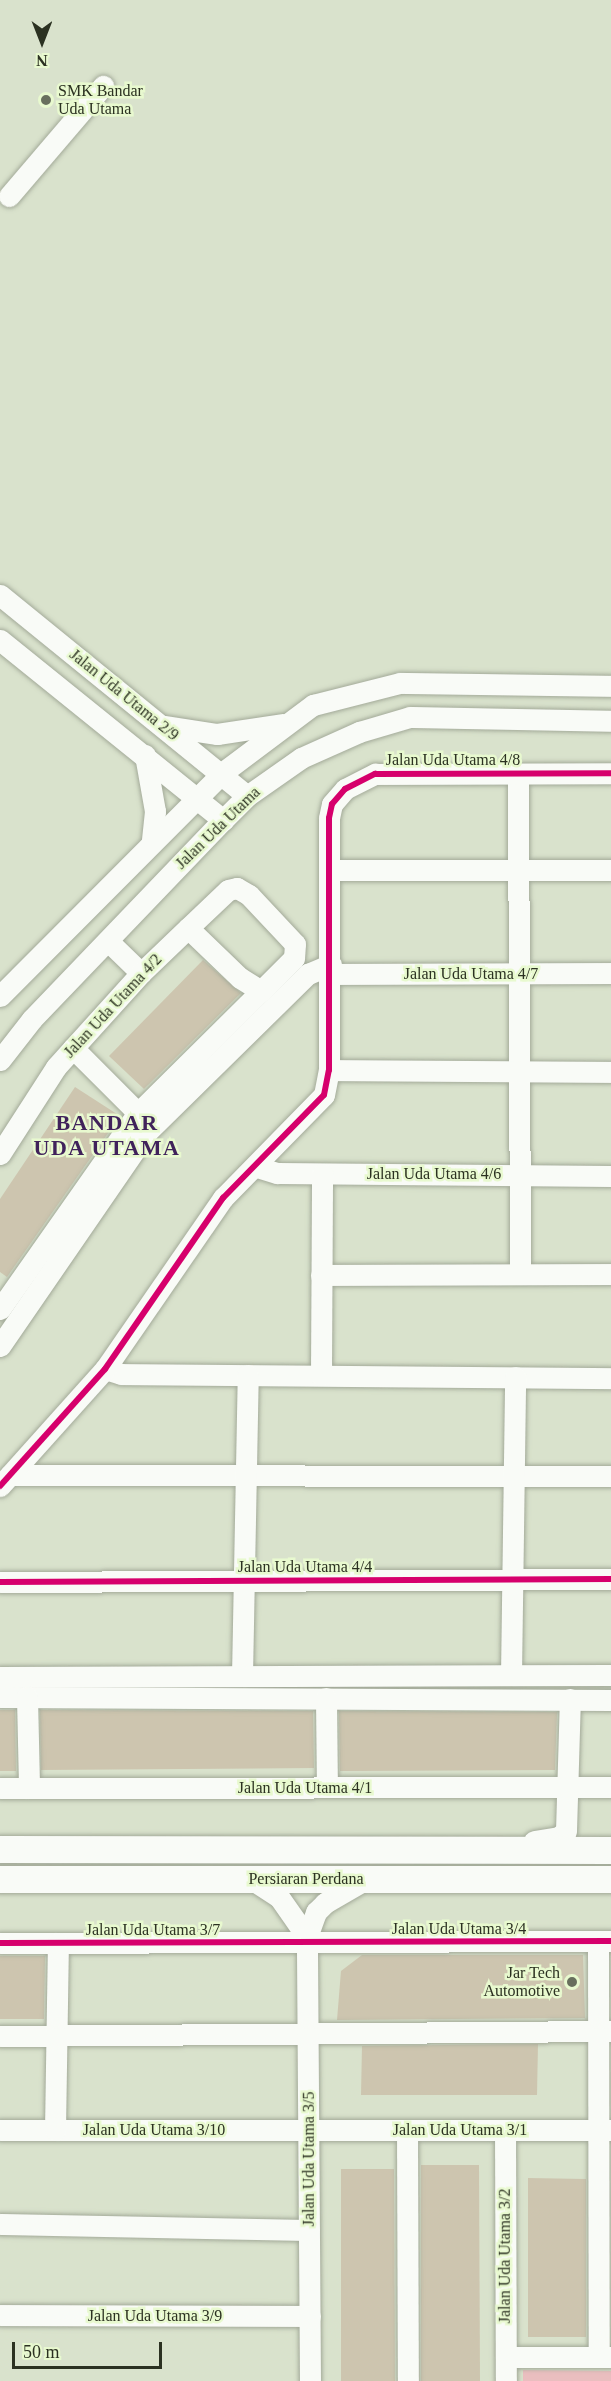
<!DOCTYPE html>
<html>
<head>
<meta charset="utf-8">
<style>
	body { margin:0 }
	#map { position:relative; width:611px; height:2381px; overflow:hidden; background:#d9e2cc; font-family:Georgia,serif }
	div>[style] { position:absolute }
	.green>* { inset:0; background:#eabebf }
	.building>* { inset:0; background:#cdc5af }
	.roads { filter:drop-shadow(0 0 2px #a3aa99) drop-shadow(0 0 2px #a3aa99) }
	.minor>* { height:21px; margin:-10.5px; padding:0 10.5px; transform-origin:10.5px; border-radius:10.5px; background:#f9fbf7 }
	.major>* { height:27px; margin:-13.5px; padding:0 13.5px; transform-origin:13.5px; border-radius:13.5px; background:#f9fbf7 }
	.cycleway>* { height:6px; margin:-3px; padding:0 3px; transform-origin:3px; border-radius:3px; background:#d6006c }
	.dots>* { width:16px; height:16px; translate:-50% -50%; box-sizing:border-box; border:3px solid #e8f9cf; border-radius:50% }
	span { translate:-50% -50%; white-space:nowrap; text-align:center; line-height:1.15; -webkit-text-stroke:5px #e8f9cf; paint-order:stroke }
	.poi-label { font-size:16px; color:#2b3121 }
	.left { translate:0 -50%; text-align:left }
	.right { translate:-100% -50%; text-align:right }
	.street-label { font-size:16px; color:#2b3121 }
	.district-label { font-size:22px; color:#40225b; font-weight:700; letter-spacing:1.5px }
	.north { position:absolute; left:12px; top:12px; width:60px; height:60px; -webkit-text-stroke:4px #e8f9cf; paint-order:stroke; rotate:180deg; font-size:16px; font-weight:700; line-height:24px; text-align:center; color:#2b3121 }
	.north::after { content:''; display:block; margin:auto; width:21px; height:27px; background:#2b3121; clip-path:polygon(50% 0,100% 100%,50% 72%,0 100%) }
	.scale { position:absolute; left:12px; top:2342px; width:150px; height:27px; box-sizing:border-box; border:3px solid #2b3121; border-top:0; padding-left:8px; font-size:18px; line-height:21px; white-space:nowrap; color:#2b3121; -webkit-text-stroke:4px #e8f9cf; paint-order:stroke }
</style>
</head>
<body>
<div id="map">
	<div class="green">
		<i style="clip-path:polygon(523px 2370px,611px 2371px,611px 2381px,523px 2381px)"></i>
	</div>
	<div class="building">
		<i style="clip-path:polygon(203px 960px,241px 993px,144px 1089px,109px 1056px)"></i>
		<i style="clip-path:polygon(75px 1087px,120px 1116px,7px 1277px,0 1272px,0 1199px)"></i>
		<i style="clip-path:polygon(0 1710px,15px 1710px,16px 1771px,0 1771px)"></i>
		<i style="clip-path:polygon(40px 1710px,313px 1711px,314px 1768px,41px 1770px)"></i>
		<i style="clip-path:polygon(339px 1711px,557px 1712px,555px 1770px,340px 1771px)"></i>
		<i style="clip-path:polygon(362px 1955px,583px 1955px,585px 2018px,337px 2020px,341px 1971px)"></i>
		<i style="clip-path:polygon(0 1956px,45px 1956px,44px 2019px,0 2019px)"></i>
		<i style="clip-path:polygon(538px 2044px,537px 2095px,361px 2095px,362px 2046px)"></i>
		<i style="clip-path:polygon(421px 2165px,479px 2165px,480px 2381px,421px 2381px)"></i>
		<i style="clip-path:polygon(341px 2169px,394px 2169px,395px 2381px,341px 2381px)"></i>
		<i style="clip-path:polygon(528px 2178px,586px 2179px,586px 2337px,528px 2337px)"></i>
	</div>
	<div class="roads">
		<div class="minor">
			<i style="left:9px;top:196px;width:145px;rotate:-49.5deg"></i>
			<i style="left:0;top:595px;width:318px;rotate:39.1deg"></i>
			<i style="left:0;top:640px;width:287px;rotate:38.9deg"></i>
			<i style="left:164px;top:726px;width:54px;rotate:8.6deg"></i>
			<i style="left:217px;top:734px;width:66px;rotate:-8.7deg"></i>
			<i style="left:145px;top:755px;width:57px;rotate:79.9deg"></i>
			<i style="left:155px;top:811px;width:31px;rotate:96deg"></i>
			<i style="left:518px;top:774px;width:500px;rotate:89.77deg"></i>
			<i style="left:330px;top:870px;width:281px"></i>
			<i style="left:108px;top:941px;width:46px;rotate:44.1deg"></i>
			<i style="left:331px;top:974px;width:280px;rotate:-0.2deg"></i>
			<i style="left:0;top:996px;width:315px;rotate:-45.1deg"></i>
			<i style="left:222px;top:773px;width:114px;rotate:-36.8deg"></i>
			<i style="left:313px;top:705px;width:90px;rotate:-14.2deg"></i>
			<i style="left:400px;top:683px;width:211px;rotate:0.8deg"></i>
			<i style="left:73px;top:1048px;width:92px;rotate:45deg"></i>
			<i style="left:0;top:1060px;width:52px;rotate:-52deg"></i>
			<i style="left:32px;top:1019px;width:276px;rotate:-46.2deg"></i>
			<i style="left:223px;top:820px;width:34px;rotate:-45deg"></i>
			<i style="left:247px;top:796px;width:66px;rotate:-35.1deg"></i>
			<i style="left:301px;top:758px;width:64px;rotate:-24.1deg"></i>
			<i style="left:359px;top:732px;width:53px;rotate:-16.4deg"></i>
			<i style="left:410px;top:717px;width:201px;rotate:1.1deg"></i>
			<i style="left:329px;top:1070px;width:282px;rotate:0.4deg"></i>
			<i style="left:0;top:1154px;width:103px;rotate:-57.2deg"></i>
			<i style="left:56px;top:1067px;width:127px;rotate:-47.9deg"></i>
			<i style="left:141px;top:973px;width:65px;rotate:-43.8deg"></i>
			<i style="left:188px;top:928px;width:55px;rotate:-43.5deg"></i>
			<i style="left:228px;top:890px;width:9px;rotate:-13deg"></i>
			<i style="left:237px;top:888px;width:14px;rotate:30deg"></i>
			<i style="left:249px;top:895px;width:67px;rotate:46.8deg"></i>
			<i style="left:295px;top:944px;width:14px;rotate:94deg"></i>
			<i style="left:294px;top:958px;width:47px;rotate:135deg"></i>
			<i style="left:261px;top:991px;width:25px;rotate:-148deg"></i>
			<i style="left:240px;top:978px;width:72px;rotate:-136.1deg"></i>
			<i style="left:257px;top:1167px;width:21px;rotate:17deg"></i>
			<i style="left:277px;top:1173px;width:334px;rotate:0.5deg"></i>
			<i style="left:321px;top:1275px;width:290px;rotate:-0.2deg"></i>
			<i style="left:0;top:1309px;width:240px;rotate:-54.9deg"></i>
			<i style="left:138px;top:1113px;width:173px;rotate:-44.8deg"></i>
			<i style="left:0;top:1346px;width:260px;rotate:-55.5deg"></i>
			<i style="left:147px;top:1132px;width:226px;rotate:-44.5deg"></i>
			<i style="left:308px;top:974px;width:25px;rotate:-23deg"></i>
			<i style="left:105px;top:1369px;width:17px;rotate:17deg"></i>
			<i style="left:121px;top:1374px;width:490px;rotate:0.5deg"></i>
			<i style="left:321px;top:1375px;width:201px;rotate:-89.7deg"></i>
			<i style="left:10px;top:1475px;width:601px;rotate:0.1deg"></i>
			<i style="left:0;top:1486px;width:157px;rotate:-48.1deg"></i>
			<i style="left:105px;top:1369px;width:208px;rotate:-55.4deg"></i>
			<i style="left:223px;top:1198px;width:144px;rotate:-45.6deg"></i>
			<i style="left:324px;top:1095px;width:25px;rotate:-79deg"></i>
			<i style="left:329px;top:1070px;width:252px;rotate:-90deg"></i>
			<i style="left:329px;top:818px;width:14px;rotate:-78deg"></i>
			<i style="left:332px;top:804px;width:20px;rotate:-49deg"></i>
			<i style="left:345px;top:789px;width:34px;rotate:-27deg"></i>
			<i style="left:375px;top:774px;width:236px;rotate:-0.2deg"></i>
			<i style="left:0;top:1582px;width:611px;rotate:-0.28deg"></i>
			<i style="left:511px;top:1675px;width:298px;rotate:-89.2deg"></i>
			<i style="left:242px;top:1676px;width:301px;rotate:-88.9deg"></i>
			<i style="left:0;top:1677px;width:611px;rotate:-0.19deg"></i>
			<i style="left:0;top:1697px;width:611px;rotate:0.28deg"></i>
			<i style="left:27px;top:1697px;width:91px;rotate:88.7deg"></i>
			<i style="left:326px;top:1698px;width:89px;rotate:89.4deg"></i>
			<i style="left:0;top:1788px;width:611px;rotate:-0.09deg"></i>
			<i style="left:534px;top:1841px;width:25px;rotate:-9deg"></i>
			<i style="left:559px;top:1837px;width:9px;rotate:-41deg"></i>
			<i style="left:566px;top:1831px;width:132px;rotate:-88.3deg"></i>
			<i style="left:251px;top:1879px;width:33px;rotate:33deg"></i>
			<i style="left:279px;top:1897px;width:49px;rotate:55deg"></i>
			<i style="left:598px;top:1941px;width:416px;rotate:89.9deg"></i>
			<i style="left:0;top:1943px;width:611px;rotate:-0.19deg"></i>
			<i style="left:0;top:2036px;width:611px;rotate:-0.47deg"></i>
			<i style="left:0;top:2130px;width:611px"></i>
			<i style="left:55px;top:2130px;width:187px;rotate:-89.1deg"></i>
			<i style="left:407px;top:2130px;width:251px;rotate:89.8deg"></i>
			<i style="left:505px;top:2130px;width:251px;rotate:89.8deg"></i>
			<i style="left:0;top:2224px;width:309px;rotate:1.1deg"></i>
			<i style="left:0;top:2315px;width:310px;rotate:0.2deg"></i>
			<i style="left:506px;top:2357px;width:105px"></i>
			<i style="left:310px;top:2381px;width:444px;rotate:-90.4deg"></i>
			<i style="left:307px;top:1937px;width:27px;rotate:-70deg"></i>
			<i style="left:316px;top:1912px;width:13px;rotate:-45deg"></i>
			<i style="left:325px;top:1903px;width:50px;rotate:-30.2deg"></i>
		</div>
		<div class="major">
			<i style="left:0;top:1849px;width:611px;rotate:0.09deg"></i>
			<i style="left:0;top:1879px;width:611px"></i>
		</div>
	</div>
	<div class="cycleway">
		<i style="left:0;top:1486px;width:157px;rotate:-48.1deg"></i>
		<i style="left:105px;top:1369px;width:208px;rotate:-55.4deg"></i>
		<i style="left:223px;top:1198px;width:144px;rotate:-45.6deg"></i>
		<i style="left:324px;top:1095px;width:25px;rotate:-79deg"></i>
		<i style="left:329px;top:1070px;width:252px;rotate:-90deg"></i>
		<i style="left:329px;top:818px;width:14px;rotate:-78deg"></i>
		<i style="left:332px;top:804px;width:20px;rotate:-49deg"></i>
		<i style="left:345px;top:789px;width:34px;rotate:-27deg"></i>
		<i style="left:375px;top:774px;width:236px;rotate:-0.2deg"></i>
		<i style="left:0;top:1582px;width:611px;rotate:-0.28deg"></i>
		<i style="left:0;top:1943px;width:611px;rotate:-0.19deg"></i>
	</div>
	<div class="dots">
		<i style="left:46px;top:100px;background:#686f5d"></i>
		<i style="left:572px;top:1982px;background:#686f5d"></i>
	</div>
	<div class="poi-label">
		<span class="left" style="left:58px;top:100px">SMK Bandar<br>Uda Utama</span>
		<span class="right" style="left:560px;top:1982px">Jar Tech<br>Automotive</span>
	</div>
	<div class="street-label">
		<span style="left:124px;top:695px;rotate:39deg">Jalan Uda Utama 2/9</span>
		<span style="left:453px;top:760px">Jalan Uda Utama 4/8</span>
		<span style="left:218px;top:828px;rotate:-44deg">Jalan Uda Utama</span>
		<span style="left:471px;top:974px">Jalan Uda Utama 4/7</span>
		<span style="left:113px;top:1006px;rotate:-47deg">Jalan Uda Utama 4/2</span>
		<span style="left:434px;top:1174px">Jalan Uda Utama 4/6</span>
		<span style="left:305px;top:1567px">Jalan Uda Utama 4/4</span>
		<span style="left:305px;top:1788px">Jalan Uda Utama 4/1</span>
		<span style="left:306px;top:1879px">Persiaran Perdana</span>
		<span style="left:459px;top:1929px">Jalan Uda Utama 3/4</span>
		<span style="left:153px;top:1930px">Jalan Uda Utama 3/7</span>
		<span style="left:154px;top:2130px">Jalan Uda Utama 3/10</span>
		<span style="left:460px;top:2130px">Jalan Uda Utama 3/1</span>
		<span style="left:309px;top:2159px;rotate:-90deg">Jalan Uda Utama 3/5</span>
		<span style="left:505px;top:2256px;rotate:-90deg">Jalan Uda Utama 3/2</span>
		<span style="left:155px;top:2316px">Jalan Uda Utama 3/9</span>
	</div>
	<div class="district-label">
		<span style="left:107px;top:1135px">BANDAR<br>UDA UTAMA</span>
	</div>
	<div class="north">N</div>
	<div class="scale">50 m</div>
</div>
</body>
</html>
